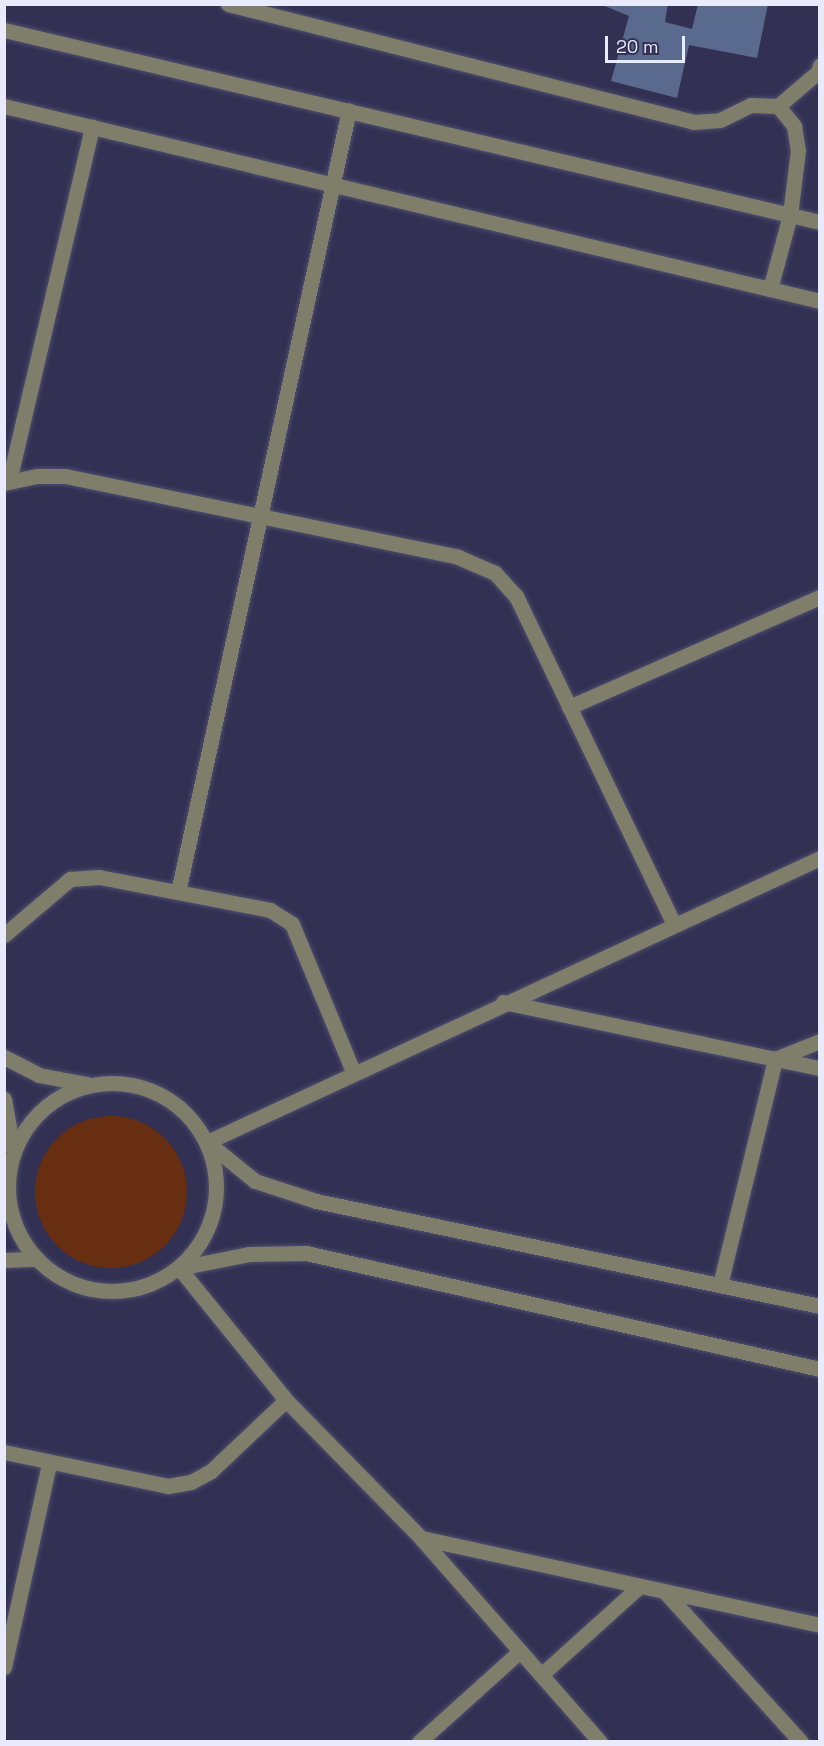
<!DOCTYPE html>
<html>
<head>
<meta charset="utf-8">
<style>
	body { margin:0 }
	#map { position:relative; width:824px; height:1746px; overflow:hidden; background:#323053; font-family:"Space Grotesk",sans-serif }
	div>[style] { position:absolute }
	.green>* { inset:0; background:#682e11 }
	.round { border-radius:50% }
	.building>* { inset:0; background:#596a8e }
	.roads { filter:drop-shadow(0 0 2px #4f4e6e) drop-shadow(0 0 2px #4f4e6e) }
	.minor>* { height:15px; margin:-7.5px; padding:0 7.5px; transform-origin:7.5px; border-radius:7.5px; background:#7f7e6b }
	.minor>.ring { margin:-7.5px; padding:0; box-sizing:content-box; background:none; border:15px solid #7f7e6b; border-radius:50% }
	span { translate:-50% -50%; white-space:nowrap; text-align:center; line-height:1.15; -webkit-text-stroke:6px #323053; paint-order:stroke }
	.frame { position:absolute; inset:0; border:6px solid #e9eafc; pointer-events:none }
	.scale { position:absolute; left:605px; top:36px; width:80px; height:27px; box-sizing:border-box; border:3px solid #e9eafc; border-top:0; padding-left:8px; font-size:18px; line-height:21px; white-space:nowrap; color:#e9eafc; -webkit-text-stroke:4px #323053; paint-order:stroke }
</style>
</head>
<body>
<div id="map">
	<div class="green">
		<i class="round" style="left:35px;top:1116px;width:152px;height:152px"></i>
	</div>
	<div class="building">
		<i style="clip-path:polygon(668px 4px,665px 22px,692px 29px,698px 4px,768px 4px,757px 58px,689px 45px,677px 98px,611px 81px,629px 16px,600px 4px)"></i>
	</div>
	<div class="roads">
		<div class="minor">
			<i style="left:228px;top:4px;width:480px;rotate:14.2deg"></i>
			<i style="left:693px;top:122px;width:27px;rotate:-4deg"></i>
			<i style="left:720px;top:120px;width:34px;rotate:-26deg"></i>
			<i style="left:751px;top:105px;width:27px;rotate:2deg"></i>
			<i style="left:778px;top:106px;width:26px;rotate:51deg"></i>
			<i style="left:794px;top:126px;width:24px;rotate:81deg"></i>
			<i style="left:798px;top:150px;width:65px;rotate:97deg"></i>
			<i style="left:790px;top:215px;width:77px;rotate:105.1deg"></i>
			<i style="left:4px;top:30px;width:838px;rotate:13.24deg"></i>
			<i style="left:4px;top:106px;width:839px;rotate:13.44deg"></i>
			<i style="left:778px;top:106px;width:52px;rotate:-40.4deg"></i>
			<i style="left:818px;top:72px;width:7px;rotate:-74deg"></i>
			<i style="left:9px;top:481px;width:364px;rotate:-76.8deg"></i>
			<i style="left:4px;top:483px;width:34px;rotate:-12deg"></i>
			<i style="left:37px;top:476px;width:28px"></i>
			<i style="left:65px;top:476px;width:401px;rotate:11.6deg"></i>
			<i style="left:458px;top:557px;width:40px;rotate:23.4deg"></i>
			<i style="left:495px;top:573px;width:31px;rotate:48deg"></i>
			<i style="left:516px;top:596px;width:364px;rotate:64.3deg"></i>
			<i style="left:569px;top:707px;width:274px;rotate:-23.7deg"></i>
			<i style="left:820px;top:858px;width:676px;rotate:155.14deg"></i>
			<i style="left:207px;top:1142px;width:62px;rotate:39.1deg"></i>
			<i style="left:255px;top:1181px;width:64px;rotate:18.2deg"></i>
			<i style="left:316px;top:1201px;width:515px;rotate:11.77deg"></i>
			<i style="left:178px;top:892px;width:800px;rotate:-77.67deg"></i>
			<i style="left:4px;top:935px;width:87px;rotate:-40.3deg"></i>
			<i style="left:70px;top:879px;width:29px;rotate:-4deg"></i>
			<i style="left:99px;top:877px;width:174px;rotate:10.9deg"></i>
			<i style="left:270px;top:910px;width:26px;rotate:32deg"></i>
			<i style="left:292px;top:924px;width:159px;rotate:67.5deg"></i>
			<i style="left:503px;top:1002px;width:324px;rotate:11.8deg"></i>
			<i style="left:4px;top:1057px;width:39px;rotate:27deg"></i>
			<i style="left:39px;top:1075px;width:49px;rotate:10.6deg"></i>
			<i class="ring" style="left:8px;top:1083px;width:193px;height:193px"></i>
			<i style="left:4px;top:1099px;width:51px;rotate:79.8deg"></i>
			<i style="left:4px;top:1260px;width:33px;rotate:-2deg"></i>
			<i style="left:720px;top:1285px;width:233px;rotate:-76.3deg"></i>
			<i style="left:775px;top:1059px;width:48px;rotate:-21.8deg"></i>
			<i style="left:4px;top:1452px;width:167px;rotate:11.7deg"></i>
			<i style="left:168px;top:1486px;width:23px;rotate:-10deg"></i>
			<i style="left:191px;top:1482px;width:23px;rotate:-29deg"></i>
			<i style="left:211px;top:1471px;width:103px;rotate:-43.4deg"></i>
			<i style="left:421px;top:1538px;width:408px;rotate:12.3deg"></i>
			<i style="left:665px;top:1592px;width:202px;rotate:47.8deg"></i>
			<i style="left:4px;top:1667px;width:208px;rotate:-77.5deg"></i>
			<i style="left:541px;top:1675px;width:133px;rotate:-42deg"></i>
			<i style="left:419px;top:1742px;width:136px;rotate:-42deg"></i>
			<i style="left:600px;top:1742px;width:271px;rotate:-131.3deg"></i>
			<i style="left:421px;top:1538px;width:193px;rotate:-134.4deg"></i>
			<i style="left:286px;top:1400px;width:170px;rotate:-129deg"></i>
			<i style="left:179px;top:1268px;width:71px;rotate:-11.3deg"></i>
			<i style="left:249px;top:1254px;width:57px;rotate:-1deg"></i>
			<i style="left:306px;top:1253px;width:527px;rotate:12.72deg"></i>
		</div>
	</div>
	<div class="frame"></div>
	<div class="scale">20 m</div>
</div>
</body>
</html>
